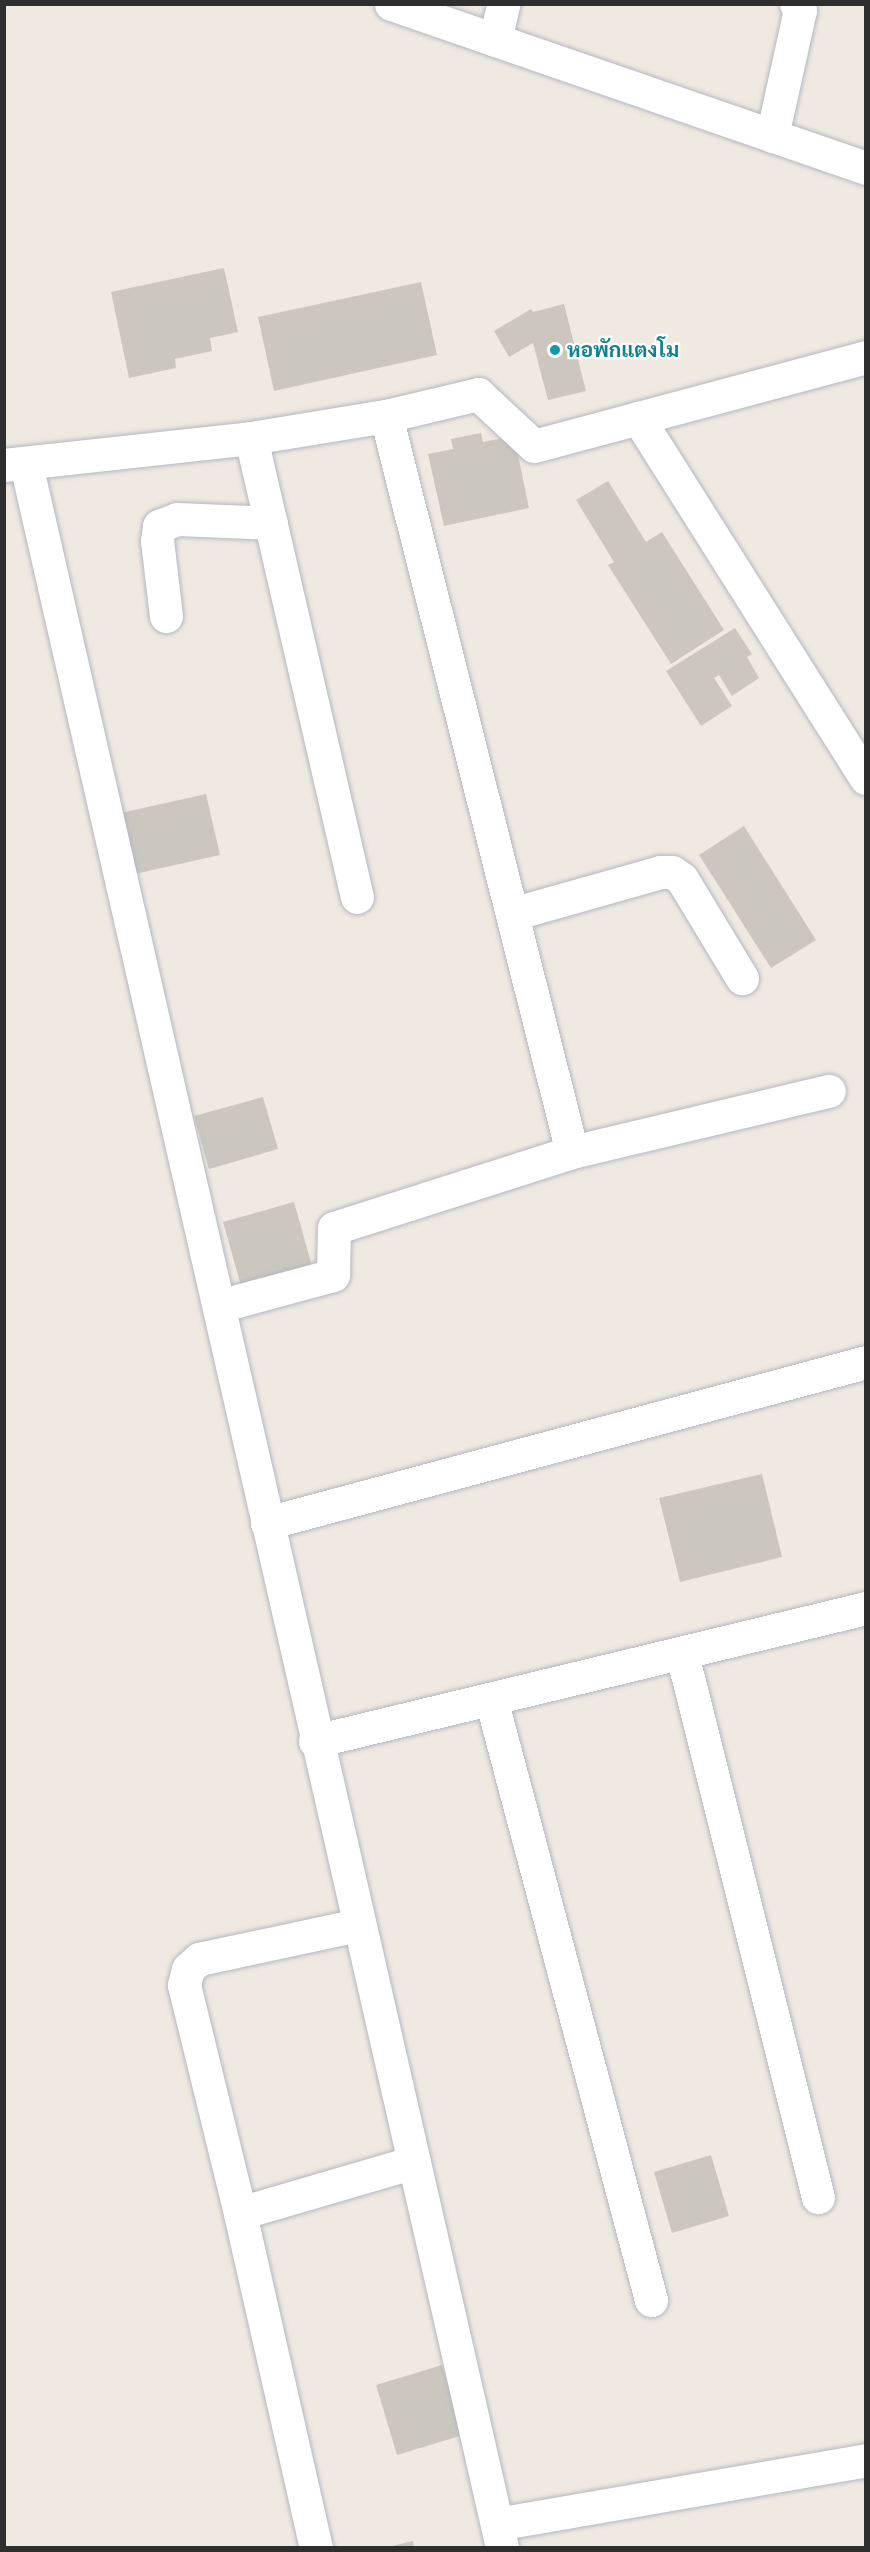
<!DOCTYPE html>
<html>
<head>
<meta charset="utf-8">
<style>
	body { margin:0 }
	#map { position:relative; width:870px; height:2552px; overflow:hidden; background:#efe9e1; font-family:"Roboto Condensed",Sarabun,sans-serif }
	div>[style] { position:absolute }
	.building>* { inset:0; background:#cbc7bf }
	.roads { filter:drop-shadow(0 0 2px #b4b7c1) drop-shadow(0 0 2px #b4b7c1) }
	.minor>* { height:33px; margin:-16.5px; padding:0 16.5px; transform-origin:16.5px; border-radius:16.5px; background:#fff }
	.dots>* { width:16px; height:16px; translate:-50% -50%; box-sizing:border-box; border:3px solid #fff; border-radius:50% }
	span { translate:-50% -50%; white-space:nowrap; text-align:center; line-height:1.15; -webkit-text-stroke:4.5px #fff; paint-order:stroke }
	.culture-label { font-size:21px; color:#0d838f; font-weight:700 }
	.left { translate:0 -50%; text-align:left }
	.frame { position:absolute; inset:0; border:6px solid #2e2e2e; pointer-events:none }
</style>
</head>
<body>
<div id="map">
	<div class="building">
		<i style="clip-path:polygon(224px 268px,238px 332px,210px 338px,212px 351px,175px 359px,176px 368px,129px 378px,111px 292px)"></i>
		<i style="clip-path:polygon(421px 282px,437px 355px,274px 391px,258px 317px)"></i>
		<i style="clip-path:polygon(564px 304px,586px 391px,548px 400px,533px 343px,509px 357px,494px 331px,531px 309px,533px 312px)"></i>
		<i style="clip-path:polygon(481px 433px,483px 442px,514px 436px,529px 508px,444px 526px,428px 454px,453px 449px,451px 439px)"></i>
		<i style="clip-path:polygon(608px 481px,646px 542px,662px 532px,724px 630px,671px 664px,608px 565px,614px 562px,576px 500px)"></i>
		<i style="clip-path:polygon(735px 628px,752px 654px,747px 657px,759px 678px,732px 696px,719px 675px,714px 678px,732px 706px,701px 726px,666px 671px)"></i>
		<i style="clip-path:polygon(206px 794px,220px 855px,130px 875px,116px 814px)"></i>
		<i style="clip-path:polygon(744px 826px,816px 940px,771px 968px,699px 855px)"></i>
		<i style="clip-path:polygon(263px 1097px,278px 1149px,209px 1169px,194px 1116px)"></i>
		<i style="clip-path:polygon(294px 1202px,312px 1266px,241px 1286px,223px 1222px)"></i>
		<i style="clip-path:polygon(762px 1474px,782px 1557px,680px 1582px,659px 1498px)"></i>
		<i style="clip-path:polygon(711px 2155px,729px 2216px,672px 2233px,654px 2172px)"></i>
		<i style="clip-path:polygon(442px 2365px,463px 2435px,397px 2455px,376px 2385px)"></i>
		<i style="clip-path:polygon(413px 2541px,414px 2548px,389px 2548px,388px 2547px)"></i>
	</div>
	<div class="roads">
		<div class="minor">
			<i style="left:391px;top:4px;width:503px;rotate:19.05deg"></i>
			<i style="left:495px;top:40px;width:37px;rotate:-77deg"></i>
			<i style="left:772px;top:136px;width:129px;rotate:-77.5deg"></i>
			<i style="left:800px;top:10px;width:7px;rotate:-124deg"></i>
			<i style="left:386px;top:416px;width:95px;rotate:-13.4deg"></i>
			<i style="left:478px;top:394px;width:76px;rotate:42.9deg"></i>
			<i style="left:534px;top:446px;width:344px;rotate:-15deg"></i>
			<i style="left:638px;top:418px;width:426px;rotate:57.7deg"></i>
			<i style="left:251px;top:438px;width:471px;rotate:77deg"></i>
			<i style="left:26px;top:464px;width:2138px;rotate:77.13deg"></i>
			<i style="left:4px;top:465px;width:248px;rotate:-6.2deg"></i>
			<i style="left:251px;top:438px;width:137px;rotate:-9.3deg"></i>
			<i style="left:386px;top:416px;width:759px;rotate:75.82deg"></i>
			<i style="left:166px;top:616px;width:76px;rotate:-96.8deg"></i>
			<i style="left:157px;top:541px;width:15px;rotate:-82deg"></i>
			<i style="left:159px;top:526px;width:19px;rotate:-21deg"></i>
			<i style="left:177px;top:519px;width:94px;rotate:2.4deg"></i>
			<i style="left:512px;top:914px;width:154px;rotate:-15.8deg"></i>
			<i style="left:660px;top:872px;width:12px"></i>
			<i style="left:672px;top:872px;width:12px;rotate:35deg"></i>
			<i style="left:682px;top:879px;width:116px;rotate:58.8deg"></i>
			<i style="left:219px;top:1306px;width:118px;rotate:-15.2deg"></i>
			<i style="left:333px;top:1275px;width:47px;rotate:-88.8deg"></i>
			<i style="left:334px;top:1228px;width:250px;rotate:-17.7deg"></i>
			<i style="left:572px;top:1152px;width:264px;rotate:-13.4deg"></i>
			<i style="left:267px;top:1523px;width:620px;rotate:-15.04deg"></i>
			<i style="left:682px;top:1654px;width:560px;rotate:75.94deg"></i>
			<i style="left:491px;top:1699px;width:622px;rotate:75.09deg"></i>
			<i style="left:315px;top:1741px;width:567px;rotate:-13.57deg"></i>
			<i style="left:240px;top:2213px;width:235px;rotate:-103.8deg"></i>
			<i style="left:184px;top:1985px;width:16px;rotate:-76deg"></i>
			<i style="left:188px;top:1969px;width:15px;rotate:-42deg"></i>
			<i style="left:199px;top:1959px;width:163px;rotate:-12.1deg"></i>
			<i style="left:497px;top:2524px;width:375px;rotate:-9.8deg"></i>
			<i style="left:316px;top:2548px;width:344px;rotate:-102.8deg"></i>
			<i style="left:240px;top:2213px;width:181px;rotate:-16.3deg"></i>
		</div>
	</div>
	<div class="dots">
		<i style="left:555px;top:350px;background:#0f9aa8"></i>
	</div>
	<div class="culture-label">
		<span class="left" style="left:567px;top:350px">หอพักแตงโม</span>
	</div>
	<div class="frame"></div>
</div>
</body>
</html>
